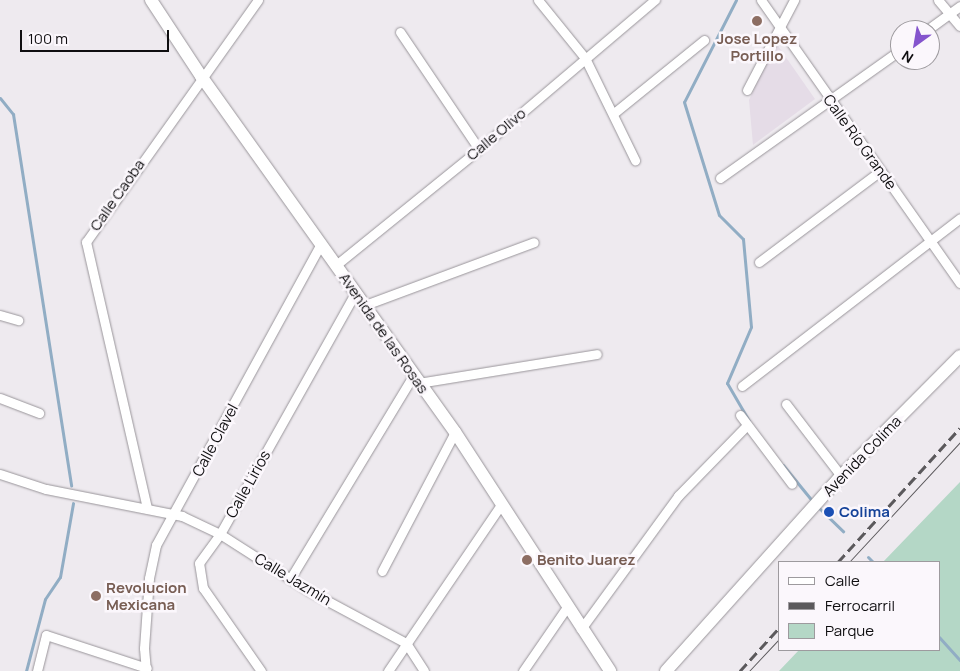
<!DOCTYPE html>
<html>
<head>
<meta charset="utf-8">
<style>
	body { margin:0 }
	#map { position:relative; width:960px; height:671px; overflow:hidden; background:#eeeaef; font-family:Manrope,sans-serif }
	div>[style] { position:absolute }
	.built>* { inset:0; background:#e5dce7 }
	.green>* { inset:0; background:#b4d7c6 }
	.stream>* { height:3px; margin:-1.5px; padding:0 1.5px; transform-origin:1.5px; border-radius:1.5px; background:#91adc4 }
	.roads { filter:drop-shadow(0 0 1px #99959a) drop-shadow(0 0 1px #99959a) }
	.street>* { height:9px; margin:-4.5px; padding:0 4.5px; transform-origin:4.5px; border-radius:4.5px; background:#fff }
	.secondary>* { height:12px; margin:-6px; padding:0 6px; transform-origin:6px; border-radius:6px; background:#fff }
	.tram>* { height:1px; margin:-0.5px; padding:0 0.5px; transform-origin:0.5px; border-radius:0.5px; background:#5b595c }
	.rail>* { height:3px; margin-top:-1.5px; transform-origin:0; background:repeating-linear-gradient(90deg,#5b595c 0 10px,transparent 0 15px) }
	.dots>* { width:14px; height:14px; translate:-50% -50%; box-sizing:border-box; border:2px solid #fbf7fc; border-radius:50% }
	span { translate:-50% -50%; white-space:nowrap; text-align:center; line-height:1.15; -webkit-text-stroke:5px #fbf7fc; paint-order:stroke }
	.education-label { font-size:15px; color:#785e54; font-weight:700 }
	.left { translate:0 -50%; text-align:left }
	.street-label { font-size:15px; color:#0f0e10 }
	.transit-label { font-size:15px; color:#164399; font-weight:700 }
	.legend { position:absolute; left:778px; top:561px; width:162px; height:90px; box-sizing:border-box; background:#fbf7fc; border:1px solid #9d9a9e; margin:0; padding:6px 9px; list-style:none; font-size:15px; color:#0f0e10 }
	.legend li { display:flex; align-items:center; gap:10px; height:25px }
	.legend b { width:25px; border:1px solid #9d9a9e }
	.north { position:absolute; left:890px; top:20px; width:50px; height:50px; box-sizing:border-box; background:#fbf7fc; border:1px solid #9d9a9e; border-radius:50%; rotate:212deg; font-size:14px; font-weight:700; line-height:20px; text-align:center; color:#0f0e10 }
	.north::after { content:''; display:block; margin:auto; width:18px; height:22px; background:#8454cd; clip-path:polygon(50% 0,100% 100%,50% 72%,0 100%) }
	.scale { position:absolute; left:20px; top:30px; width:149px; height:22px; box-sizing:border-box; border:2px solid #0f0e10; border-top:0; padding-left:6px; font-size:15px; line-height:18px; white-space:nowrap; color:#0f0e10; -webkit-text-stroke:4px #fbf7fc; paint-order:stroke }
</style>
</head>
<body>
<div id="map">
	<div class="built">
		<i style="clip-path:polygon(776px 43px,815px 99px,753px 145px,749px 100px)"></i>
	</div>
	<div class="green">
		<i style="clip-path:polygon(960px 482px,960px 671px,779px 671px,799px 650px,939px 650px,939px 562px,883px 562px)"></i>
	</div>
	<div class="stream">
		<i style="left:736px;top:0;width:114px;rotate:117deg"></i>
		<i style="left:684px;top:102px;width:118px;rotate:72.8deg"></i>
		<i style="left:719px;top:215px;width:34px;rotate:45deg"></i>
		<i style="left:743px;top:239px;width:88px;rotate:84.8deg"></i>
		<i style="left:751px;top:327px;width:61px;rotate:113.2deg"></i>
		<i style="left:727px;top:383px;width:44px;rotate:59.9deg"></i>
		<i style="left:0;top:98px;width:21px;rotate:51deg"></i>
		<i style="left:13px;top:114px;width:376px;rotate:81.1deg"></i>
		<i style="left:783px;top:465px;width:49px;rotate:50.8deg"></i>
		<i style="left:818px;top:507px;width:35px;rotate:44deg"></i>
		<i style="left:868px;top:557px;width:7px;rotate:45deg"></i>
		<i style="left:939px;top:637px;width:31px;rotate:48deg"></i>
		<i style="left:26px;top:671px;width:74px;rotate:-75.2deg"></i>
		<i style="left:45px;top:599px;width:27px;rotate:-56deg"></i>
		<i style="left:60px;top:577px;width:75px;rotate:-80deg"></i>
	</div>
	<div class="roads">
		<div class="street">
			<i style="left:538px;top:0;width:75px;rotate:51deg"></i>
			<i style="left:585px;top:58px;width:114px;rotate:63.9deg"></i>
			<i style="left:761px;top:0;width:346px;rotate:54.9deg"></i>
			<i style="left:938px;top:0;width:34px;rotate:50deg"></i>
			<i style="left:927px;top:30px;width:41px;rotate:-36deg"></i>
			<i style="left:400px;top:32px;width:141px;rotate:56deg"></i>
			<i style="left:747px;top:90px;width:102px;rotate:-62.4deg"></i>
			<i style="left:614px;top:113px;width:116px;rotate:-39deg"></i>
			<i style="left:720px;top:178px;width:221px;rotate:-35.4deg"></i>
			<i style="left:759px;top:262px;width:151px;rotate:-36.9deg"></i>
			<i style="left:336px;top:265px;width:184px;rotate:-39deg"></i>
			<i style="left:479px;top:149px;width:231px;rotate:-40.3deg"></i>
			<i style="left:365px;top:305px;width:180px;rotate:-20.4deg"></i>
			<i style="left:0;top:315px;width:19px;rotate:16deg"></i>
			<i style="left:418px;top:383px;width:181px;rotate:-9.2deg"></i>
			<i style="left:742px;top:386px;width:275px;rotate:-37.6deg"></i>
			<i style="left:0;top:398px;width:42px;rotate:21deg"></i>
			<i style="left:786px;top:404px;width:91px;rotate:52.6deg"></i>
			<i style="left:740px;top:415px;width:86px;rotate:53deg"></i>
			<i style="left:0;top:474px;width:48px;rotate:18.1deg"></i>
			<i style="left:46px;top:489px;width:139px;rotate:11.2deg"></i>
			<i style="left:182px;top:516px;width:42px;rotate:25.3deg"></i>
			<i style="left:220px;top:534px;width:106px;rotate:32.6deg"></i>
			<i style="left:309px;top:591px;width:110px;rotate:28.2deg"></i>
			<i style="left:406px;top:643px;width:33px;rotate:57deg"></i>
			<i style="left:147px;top:508px;width:273px;rotate:-102.9deg"></i>
			<i style="left:86px;top:242px;width:297px;rotate:-54.6deg"></i>
			<i style="left:382px;top:571px;width:157px;rotate:-62.3deg"></i>
			<i style="left:290px;top:579px;width:237px;rotate:-58.8deg"></i>
			<i style="left:581px;top:629px;width:165px;rotate:-53.9deg"></i>
			<i style="left:678px;top:496px;width:99px;rotate:-45.8deg"></i>
			<i style="left:37px;top:671px;width:37px;rotate:-76deg"></i>
			<i style="left:46px;top:635px;width:106px;rotate:18.1deg"></i>
			<i style="left:146px;top:671px;width:23px;rotate:-95deg"></i>
			<i style="left:144px;top:648px;width:70px;rotate:-85.9deg"></i>
			<i style="left:149px;top:578px;width:34px;rotate:-78deg"></i>
			<i style="left:156px;top:545px;width:344px;rotate:-61.3deg"></i>
			<i style="left:261px;top:671px;width:101px;rotate:-124.9deg"></i>
			<i style="left:203px;top:588px;width:25px;rotate:-99deg"></i>
			<i style="left:199px;top:563px;width:36px;rotate:-54deg"></i>
			<i style="left:220px;top:534px;width:278px;rotate:-60.7deg"></i>
			<i style="left:388px;top:671px;width:201px;rotate:-55.8deg"></i>
			<i style="left:523px;top:671px;width:78px;rotate:-55.5deg"></i>
		</div>
		<div class="secondary">
			<i style="left:151px;top:0;width:91px;rotate:56.7deg"></i>
			<i style="left:201px;top:76px;width:437px;rotate:54.5deg"></i>
			<i style="left:455px;top:432px;width:285px;rotate:57deg"></i>
			<i style="left:666px;top:671px;width:262px;rotate:-48.1deg"></i>
			<i style="left:841px;top:476px;width:169px;rotate:-45.2deg"></i>
		</div>
	</div>
	<div class="tram">
		<i style="left:849px;top:562px;width:163px;rotate:-47.2deg"></i>
		<i style="left:749px;top:671px;width:44px;rotate:-46.8deg"></i>
	</div>
	<div class="rail">
		<i style="left:838px;top:562px;width:181px;rotate:-47.7deg"></i>
		<i style="left:740px;top:671px;width:58px;rotate:-47.8deg"></i>
	</div>
	<div class="dots">
		<i style="left:757px;top:21px;background:#8d6e63"></i>
		<i style="left:829px;top:512px;background:#1a4fb4"></i>
		<i style="left:527px;top:560px;background:#8d6e63"></i>
		<i style="left:96px;top:596px;background:#8d6e63"></i>
	</div>
	<div class="education-label">
		<span style="left:757px;top:47px">Jose Lopez<br>Portillo</span>
		<span class="left" style="left:537px;top:560px">Benito Juarez</span>
		<span class="left" style="left:106px;top:596px">Revolucion<br>Mexicana</span>
	</div>
	<div class="street-label">
		<span style="left:496px;top:134px;rotate:-40deg">Calle Olivo</span>
		<span style="left:860px;top:142px;rotate:54deg">Calle Río Grande</span>
		<span style="left:117px;top:195px;rotate:-55deg">Calle Caoba</span>
		<span style="left:384px;top:333px;rotate:55deg">Avenida de las Rosas</span>
		<span style="left:215px;top:440px;rotate:-62deg">Calle Clavel</span>
		<span style="left:862px;top:456px;rotate:-46deg">Avenida Colima</span>
		<span style="left:248px;top:484px;rotate:-61deg">Calle Lirios</span>
		<span style="left:293px;top:579px;rotate:31deg">Calle Jazmín</span>
	</div>
	<div class="transit-label">
		<span class="left" style="left:839px;top:512px">Colima</span>
	</div>
	<ul class="legend">
	<li><b style="height:6px;background:#fff"></b>Calle</li>
	<li><b style="height:6px;background:#5b595c"></b>Ferrocarril</li>
	<li><b style="height:14px;background:#b4d7c6"></b>Parque</li>
	</ul>
	<div class="north">N</div>
	<div class="scale">100 m</div>
</div>
</body>
</html>
